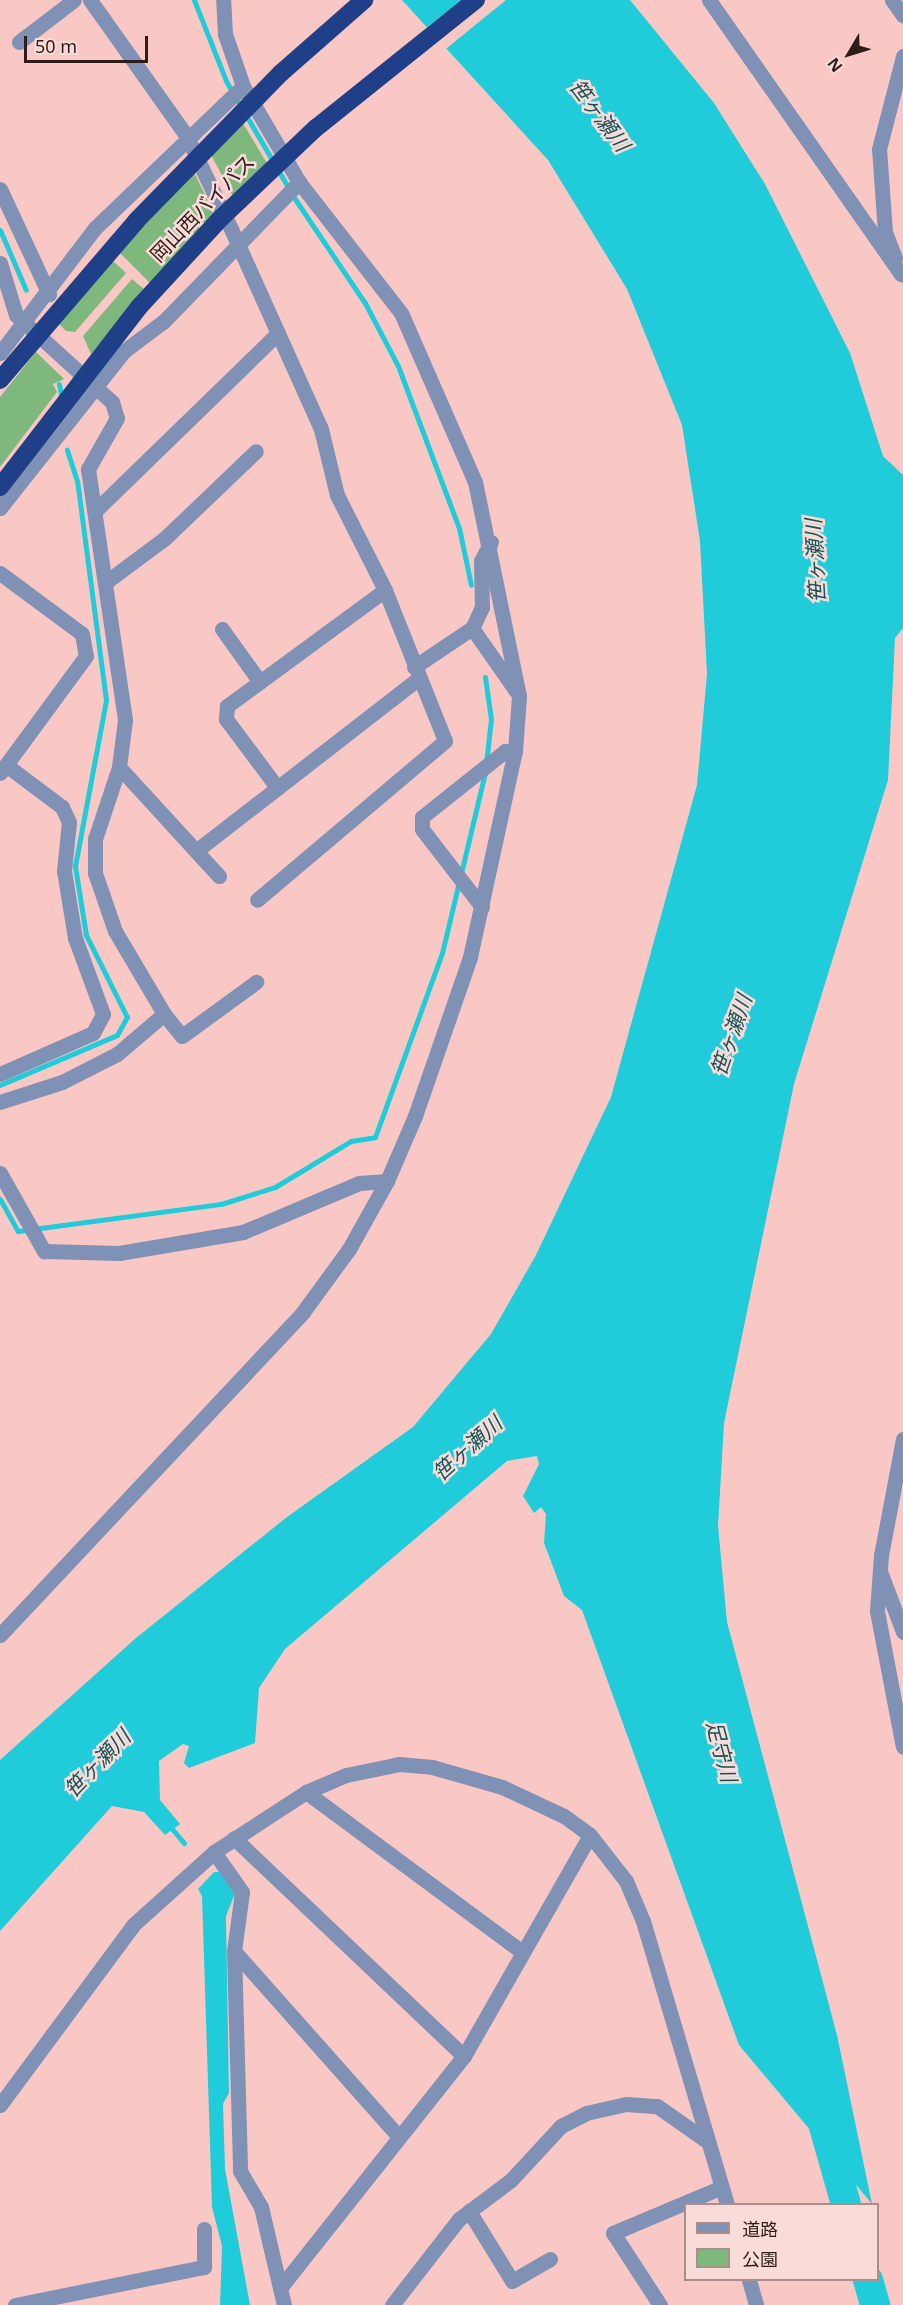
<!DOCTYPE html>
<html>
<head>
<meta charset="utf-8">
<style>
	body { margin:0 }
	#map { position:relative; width:903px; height:2305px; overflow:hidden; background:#fac8c4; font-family:"Noto Sans","Noto Sans JP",sans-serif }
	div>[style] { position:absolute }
	.green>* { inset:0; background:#7eb87c }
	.water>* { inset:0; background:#20ccda }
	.pier>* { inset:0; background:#fac8c4 }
	.stream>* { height:5px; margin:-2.5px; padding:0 2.5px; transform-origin:2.5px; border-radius:2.5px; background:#20ccda }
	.river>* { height:30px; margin:-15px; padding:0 15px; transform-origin:15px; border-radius:15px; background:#20ccda }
	.minor>* { height:15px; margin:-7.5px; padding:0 7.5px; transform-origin:7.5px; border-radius:7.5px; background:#7f91b5 }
	.highway>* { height:18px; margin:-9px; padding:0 9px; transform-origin:9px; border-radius:9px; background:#1f3f88 }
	span { translate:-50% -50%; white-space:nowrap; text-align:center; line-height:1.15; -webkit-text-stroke:5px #f9dbd8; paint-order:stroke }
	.street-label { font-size:20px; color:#2e1c1b }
	.water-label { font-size:21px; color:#125459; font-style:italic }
	.legend { position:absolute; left:684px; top:2203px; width:195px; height:78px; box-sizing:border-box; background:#f9dbd8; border:2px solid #a88f8c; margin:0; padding:8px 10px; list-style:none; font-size:18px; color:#2e1c1b }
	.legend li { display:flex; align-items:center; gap:12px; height:30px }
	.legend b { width:30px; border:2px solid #a88f8c }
	.north { position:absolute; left:819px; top:24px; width:60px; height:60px; -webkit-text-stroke:4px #f9dbd8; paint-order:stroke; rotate:232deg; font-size:16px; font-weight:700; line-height:24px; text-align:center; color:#2e1c1b }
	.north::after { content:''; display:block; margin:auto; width:21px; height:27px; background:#2e1c1b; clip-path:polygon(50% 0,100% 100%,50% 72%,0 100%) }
	.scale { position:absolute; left:24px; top:36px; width:124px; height:27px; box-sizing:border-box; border:3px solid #2e1c1b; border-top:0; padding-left:8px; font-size:18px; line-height:21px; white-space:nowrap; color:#2e1c1b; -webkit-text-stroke:4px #f9dbd8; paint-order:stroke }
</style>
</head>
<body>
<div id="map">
	<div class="green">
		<i style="clip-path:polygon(241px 120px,268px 165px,234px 198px,210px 153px)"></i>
		<i style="clip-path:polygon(193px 170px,215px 215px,151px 284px,117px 250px)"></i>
		<i style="clip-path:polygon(111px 259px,126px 273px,75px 332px,66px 331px,57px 322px)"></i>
		<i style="clip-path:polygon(132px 279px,145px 290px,91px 354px,83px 336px)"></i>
		<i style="clip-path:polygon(36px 352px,64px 379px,53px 384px,57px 392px,0 467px,0 397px)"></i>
	</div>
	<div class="water">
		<i style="clip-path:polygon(402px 0,630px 0,714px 103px,765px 184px,850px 353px,883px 456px,903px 475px,903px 628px,895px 638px,888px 780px,794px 1084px,724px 1423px,718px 1526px,727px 1622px,837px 2035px,872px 2204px,739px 2045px,582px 1610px,564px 1596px,544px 1543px,546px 1514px,541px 1507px,534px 1513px,523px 1496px,539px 1464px,537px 1456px,507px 1461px,285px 1649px,259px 1688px,255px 1743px,189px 1768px,184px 1763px,189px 1746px,183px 1744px,159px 1761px,160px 1800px,180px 1824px,165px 1835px,144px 1812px,112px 1806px,0 1931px,0 1760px,136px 1638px,287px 1517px,413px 1427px,491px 1334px,536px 1255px,611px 1097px,697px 785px,707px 674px,700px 541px,682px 425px,627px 289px,548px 160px)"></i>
		<i style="clip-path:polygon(214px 1872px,223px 1872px,236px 1891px,226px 1916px,229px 2093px,223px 2104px,225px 2169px,250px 2305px,220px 2305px,222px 2246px,212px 2207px,202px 1896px,198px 1889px)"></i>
	</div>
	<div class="pier">
		<i style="clip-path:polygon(462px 0,506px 0,442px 52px,422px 31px)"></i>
	</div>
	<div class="stream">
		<i style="left:194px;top:0;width:87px;rotate:68.4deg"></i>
		<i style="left:226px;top:81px;width:137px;rotate:59.7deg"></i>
		<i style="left:295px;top:199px;width:125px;rotate:56.1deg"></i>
		<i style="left:365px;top:303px;width:71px;rotate:62.4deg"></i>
		<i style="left:398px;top:366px;width:173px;rotate:69.4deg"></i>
		<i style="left:459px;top:528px;width:58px;rotate:78.1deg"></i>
		<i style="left:0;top:230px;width:65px;rotate:66.6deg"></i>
		<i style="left:59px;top:384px;width:16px;rotate:79deg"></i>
		<i style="left:485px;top:677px;width:42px;rotate:81.9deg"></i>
		<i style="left:491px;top:719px;width:44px;rotate:96.5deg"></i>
		<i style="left:0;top:1085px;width:127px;rotate:-23.1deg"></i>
		<i style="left:117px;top:1035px;width:21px;rotate:-61deg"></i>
		<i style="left:127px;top:1017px;width:92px;rotate:-116.6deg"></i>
		<i style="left:86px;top:935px;width:70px;rotate:-99.1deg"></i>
		<i style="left:75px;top:866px;width:169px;rotate:-79.4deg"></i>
		<i style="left:106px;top:700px;width:221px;rotate:-97.5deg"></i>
		<i style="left:77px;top:481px;width:33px;rotate:-108deg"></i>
		<i style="left:0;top:1199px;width:37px;rotate:61deg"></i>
		<i style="left:18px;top:1231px;width:205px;rotate:-7.6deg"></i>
		<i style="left:221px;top:1204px;width:57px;rotate:-17.5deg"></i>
		<i style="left:275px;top:1187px;width:89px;rotate:-31.2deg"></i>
		<i style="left:351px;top:1141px;width:24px;rotate:-9deg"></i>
		<i style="left:375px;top:1137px;width:196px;rotate:-70deg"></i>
		<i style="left:442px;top:953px;width:186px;rotate:-76.6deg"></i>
		<i style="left:168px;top:1824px;width:25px;rotate:50deg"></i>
	</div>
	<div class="river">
		<i style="left:822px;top:2120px;width:87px;rotate:74.1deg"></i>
		<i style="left:868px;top:2280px;width:26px;rotate:74deg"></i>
	</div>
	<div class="minor">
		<i style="left:90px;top:0;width:166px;rotate:54.6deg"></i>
		<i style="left:186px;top:135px;width:106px;rotate:64.4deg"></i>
		<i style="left:232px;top:231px;width:217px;rotate:65.8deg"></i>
		<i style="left:321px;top:429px;width:68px;rotate:76.4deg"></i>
		<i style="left:337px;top:495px;width:106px;rotate:63.2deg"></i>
		<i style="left:385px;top:590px;width:162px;rotate:68.3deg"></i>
		<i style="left:445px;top:741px;width:246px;rotate:139.8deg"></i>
		<i style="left:709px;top:0;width:335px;rotate:55deg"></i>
		<i style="left:892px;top:0;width:19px;rotate:55deg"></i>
		<i style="left:19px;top:42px;width:69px;rotate:-37.4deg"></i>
		<i style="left:0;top:189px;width:116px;rotate:65deg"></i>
		<i style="left:895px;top:258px;width:28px;rotate:-111deg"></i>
		<i style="left:885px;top:232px;width:83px;rotate:-94.1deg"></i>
		<i style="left:879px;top:149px;width:96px;rotate:-75.5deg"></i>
		<i style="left:0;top:263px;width:54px;rotate:72.9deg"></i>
		<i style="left:16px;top:315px;width:130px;rotate:42.2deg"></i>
		<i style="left:112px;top:402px;width:17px;rotate:73deg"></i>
		<i style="left:117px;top:418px;width:59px;rotate:119.6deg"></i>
		<i style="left:88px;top:469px;width:254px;rotate:81.6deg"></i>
		<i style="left:125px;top:720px;width:47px;rotate:97.3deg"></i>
		<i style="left:119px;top:767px;width:76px;rotate:108.4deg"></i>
		<i style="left:95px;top:839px;width:34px;rotate:90deg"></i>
		<i style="left:95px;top:873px;width:61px;rotate:71deg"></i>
		<i style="left:115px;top:931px;width:96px;rotate:59.4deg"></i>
		<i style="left:164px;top:1014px;width:62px;rotate:139.6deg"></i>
		<i style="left:117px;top:1054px;width:62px;rotate:153deg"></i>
		<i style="left:62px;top:1082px;width:65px;rotate:162.1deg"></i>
		<i style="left:0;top:353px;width:157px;rotate:-52.8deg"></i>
		<i style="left:95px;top:228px;width:205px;rotate:-43.8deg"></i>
		<i style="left:0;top:508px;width:200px;rotate:-51.7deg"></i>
		<i style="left:124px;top:351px;width:50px;rotate:-36.9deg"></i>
		<i style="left:164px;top:321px;width:194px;rotate:-45.8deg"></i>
		<i style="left:95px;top:511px;width:255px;rotate:-44.2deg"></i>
		<i style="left:491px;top:542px;width:21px;rotate:118deg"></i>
		<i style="left:481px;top:561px;width:46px;rotate:88.8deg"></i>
		<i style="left:482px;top:607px;width:23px;rotate:115deg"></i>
		<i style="left:472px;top:628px;width:77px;rotate:55.1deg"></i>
		<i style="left:0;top:573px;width:102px;rotate:36.6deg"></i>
		<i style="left:82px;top:634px;width:22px;rotate:80deg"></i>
		<i style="left:86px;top:656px;width:145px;rotate:126.3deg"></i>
		<i style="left:106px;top:582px;width:72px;rotate:-36.6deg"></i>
		<i style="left:164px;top:539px;width:127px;rotate:-43.7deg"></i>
		<i style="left:222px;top:629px;width:65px;rotate:54.4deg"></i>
		<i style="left:414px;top:667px;width:70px;rotate:-33.9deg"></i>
		<i style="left:119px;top:767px;width:148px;rotate:47.5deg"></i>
		<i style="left:276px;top:786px;width:84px;rotate:-126.7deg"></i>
		<i style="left:226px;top:719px;width:13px;rotate:-86deg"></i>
		<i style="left:227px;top:706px;width:196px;rotate:-36.3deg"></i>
		<i style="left:196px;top:851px;width:282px;rotate:-37.8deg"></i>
		<i style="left:482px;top:907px;width:98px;rotate:-127.6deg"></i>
		<i style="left:422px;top:829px;width:12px;rotate:-90deg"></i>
		<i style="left:422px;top:817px;width:106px;rotate:-38.5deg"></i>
		<i style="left:505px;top:751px;width:10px"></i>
		<i style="left:164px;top:1014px;width:28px;rotate:51deg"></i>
		<i style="left:182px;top:1036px;width:92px;rotate:-36.1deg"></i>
		<i style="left:0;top:1074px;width:102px;rotate:-23.8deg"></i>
		<i style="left:93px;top:1033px;width:21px;rotate:-62deg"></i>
		<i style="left:103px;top:1014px;width:81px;rotate:-110.2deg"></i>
		<i style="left:75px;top:938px;width:68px;rotate:-99.3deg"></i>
		<i style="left:64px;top:871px;width:49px;rotate:-84.2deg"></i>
		<i style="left:69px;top:822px;width:17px;rotate:-115deg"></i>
		<i style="left:62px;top:807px;width:70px;rotate:-143.1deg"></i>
		<i style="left:0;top:1173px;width:90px;rotate:60.6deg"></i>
		<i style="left:44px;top:1251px;width:75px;rotate:1.5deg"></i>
		<i style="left:119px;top:1253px;width:126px;rotate:-9.6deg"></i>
		<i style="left:243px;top:1232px;width:126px;rotate:-22.9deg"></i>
		<i style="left:359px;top:1183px;width:28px;rotate:-4deg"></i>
		<i style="left:903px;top:1439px;width:118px;rotate:100.7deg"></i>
		<i style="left:881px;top:1555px;width:56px;rotate:94.1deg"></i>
		<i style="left:877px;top:1611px;width:138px;rotate:79.2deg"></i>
		<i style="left:881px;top:1574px;width:62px;rotate:69.2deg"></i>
		<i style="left:0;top:1635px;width:443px;rotate:-46.8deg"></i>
		<i style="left:303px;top:1312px;width:78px;rotate:-53.9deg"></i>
		<i style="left:349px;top:1249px;width:78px;rotate:-60.8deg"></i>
		<i style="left:387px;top:1181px;width:71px;rotate:-66.7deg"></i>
		<i style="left:415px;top:1116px;width:168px;rotate:-70.9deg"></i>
		<i style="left:470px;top:957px;width:211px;rotate:-77.7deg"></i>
		<i style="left:515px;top:751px;width:55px;rotate:-85.8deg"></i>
		<i style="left:519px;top:696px;width:218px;rotate:-101.6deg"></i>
		<i style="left:475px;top:482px;width:184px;rotate:-113.6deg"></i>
		<i style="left:401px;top:313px;width:166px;rotate:-127.9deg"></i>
		<i style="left:299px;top:182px;width:111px;rotate:-120.3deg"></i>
		<i style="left:243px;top:86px;width:55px;rotate:-109.1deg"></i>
		<i style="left:225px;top:34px;width:34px;rotate:-93deg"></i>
		<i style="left:306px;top:1792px;width:267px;rotate:36.5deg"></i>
		<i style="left:234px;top:1838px;width:317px;rotate:43.5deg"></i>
		<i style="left:214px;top:1852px;width:49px;rotate:55deg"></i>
		<i style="left:242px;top:1892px;width:60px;rotate:97.7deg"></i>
		<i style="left:234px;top:1951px;width:220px;rotate:88.4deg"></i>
		<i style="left:240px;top:2171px;width:42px;rotate:59.7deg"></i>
		<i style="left:261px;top:2207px;width:101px;rotate:76.8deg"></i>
		<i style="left:234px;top:1951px;width:247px;rotate:48.4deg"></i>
		<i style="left:0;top:2105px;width:224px;rotate:-53.5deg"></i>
		<i style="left:133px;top:1925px;width:109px;rotate:-42deg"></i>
		<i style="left:214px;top:1852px;width:110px;rotate:-33.1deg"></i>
		<i style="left:306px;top:1792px;width:43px;rotate:-23deg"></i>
		<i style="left:346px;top:1775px;width:54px;rotate:-11.7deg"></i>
		<i style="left:399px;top:1764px;width:33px;rotate:5deg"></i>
		<i style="left:432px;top:1767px;width:73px;rotate:15.9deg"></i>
		<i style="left:502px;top:1787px;width:68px;rotate:25.1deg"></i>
		<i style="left:564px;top:1816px;width:32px;rotate:36deg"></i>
		<i style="left:590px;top:1835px;width:58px;rotate:52deg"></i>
		<i style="left:626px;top:1881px;width:43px;rotate:67deg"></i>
		<i style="left:643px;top:1921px;width:295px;rotate:73.5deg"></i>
		<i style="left:469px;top:2211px;width:82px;rotate:58.4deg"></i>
		<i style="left:512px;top:2281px;width:44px;rotate:-30.1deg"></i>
		<i style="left:749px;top:2280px;width:26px;rotate:74deg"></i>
		<i style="left:280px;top:2288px;width:296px;rotate:-51.6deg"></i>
		<i style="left:464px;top:2056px;width:254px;rotate:-60.3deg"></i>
		<i style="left:15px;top:2305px;width:193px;rotate:-11.4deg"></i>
		<i style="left:204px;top:2267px;width:38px;rotate:-90deg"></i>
		<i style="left:392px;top:2305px;width:109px;rotate:-52.1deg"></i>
		<i style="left:459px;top:2219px;width:65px;rotate:-36.9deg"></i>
		<i style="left:511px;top:2180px;width:74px;rotate:-47.2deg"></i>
		<i style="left:561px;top:2126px;width:28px;rotate:-27deg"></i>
		<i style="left:586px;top:2113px;width:41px;rotate:-12.7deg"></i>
		<i style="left:626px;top:2104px;width:31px;rotate:4deg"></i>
		<i style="left:657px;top:2106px;width:61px;rotate:35deg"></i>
		<i style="left:660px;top:2305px;width:86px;rotate:-123.1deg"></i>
		<i style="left:613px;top:2233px;width:118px;rotate:-22.9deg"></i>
	</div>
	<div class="highway">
		<i style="left:0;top:380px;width:211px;rotate:-49.4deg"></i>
		<i style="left:137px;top:220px;width:206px;rotate:-45.6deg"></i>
		<i style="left:281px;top:73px;width:111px;rotate:-41.3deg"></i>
		<i style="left:0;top:487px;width:229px;rotate:-52.3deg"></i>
		<i style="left:140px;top:306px;width:120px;rotate:-47.4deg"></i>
		<i style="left:221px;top:218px;width:131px;rotate:-43.5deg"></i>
		<i style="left:316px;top:128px;width:205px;rotate:-38.7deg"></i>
	</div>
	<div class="street-label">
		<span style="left:202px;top:208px;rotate:-46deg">岡山西バイパス</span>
	</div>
	<div class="water-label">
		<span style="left:600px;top:115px;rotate:53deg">笹ヶ瀬川</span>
		<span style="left:815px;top:561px;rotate:-93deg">笹ヶ瀬川</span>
		<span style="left:731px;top:1035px;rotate:-71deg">笹ヶ瀬川</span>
		<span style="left:467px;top:1448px;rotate:-42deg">笹ヶ瀬川</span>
		<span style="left:722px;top:1751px;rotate:75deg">足守川</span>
		<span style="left:97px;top:1763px;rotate:-46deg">笹ヶ瀬川</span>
	</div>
	<ul class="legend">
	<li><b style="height:8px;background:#7f91b5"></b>道路</li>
	<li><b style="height:16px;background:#7eb87c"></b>公園</li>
	</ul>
	<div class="north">N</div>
	<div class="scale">50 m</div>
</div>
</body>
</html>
